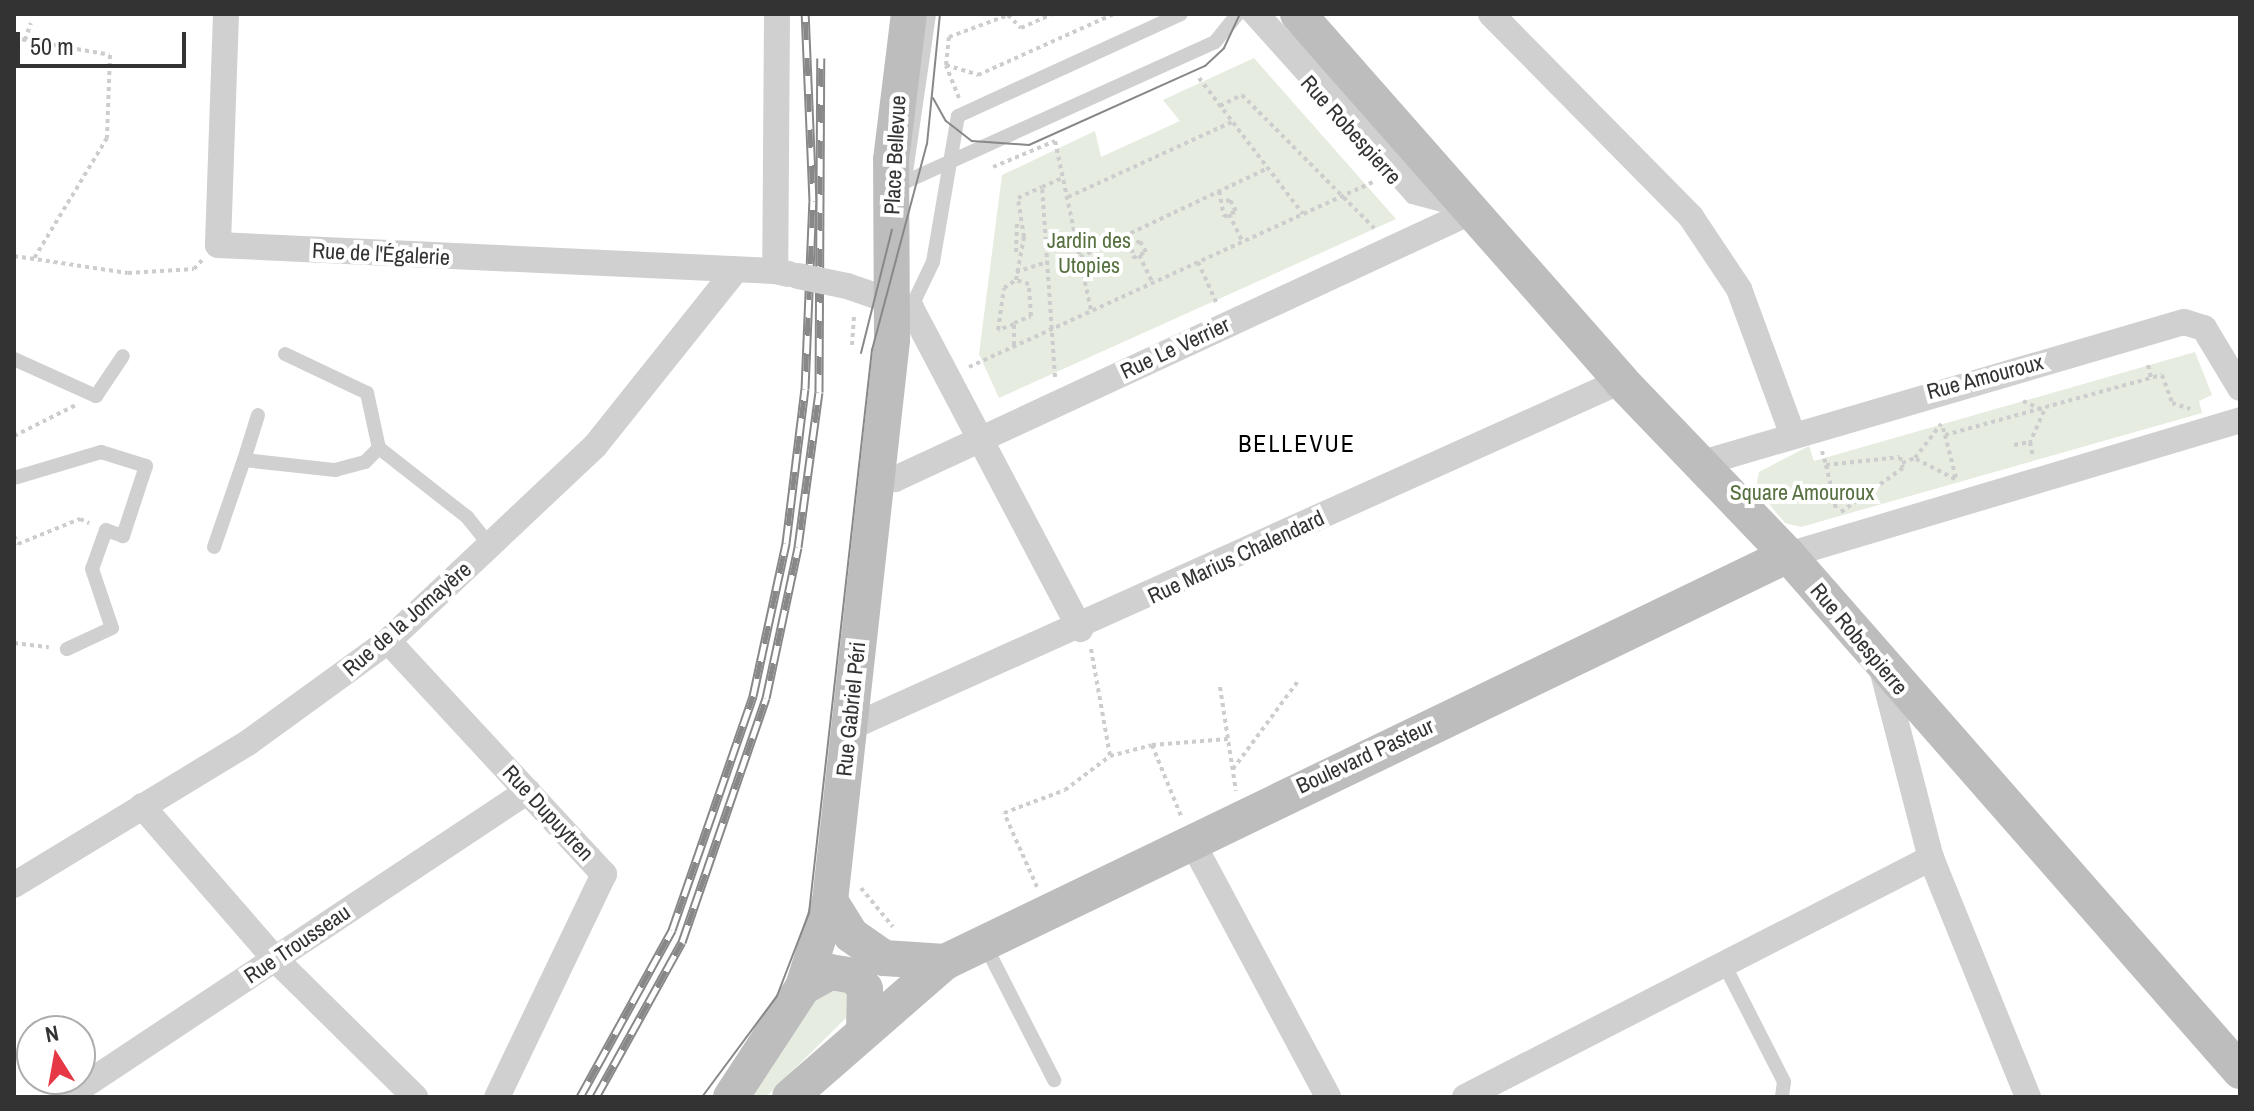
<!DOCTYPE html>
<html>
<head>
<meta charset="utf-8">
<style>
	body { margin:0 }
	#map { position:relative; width:2254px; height:1111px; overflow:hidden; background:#fff; font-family:"Archivo Narrow",sans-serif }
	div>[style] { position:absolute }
	.green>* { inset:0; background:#e6ecdf }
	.path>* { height:4px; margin-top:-2px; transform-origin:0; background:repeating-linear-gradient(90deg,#cdcdcd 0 4px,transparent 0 8px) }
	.service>* { height:14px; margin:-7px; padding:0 7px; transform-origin:7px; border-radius:7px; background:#d0d0d0 }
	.minor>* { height:26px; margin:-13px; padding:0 13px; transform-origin:13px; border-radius:13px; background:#d0d0d0 }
	.secondary>* { height:36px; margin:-18px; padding:0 18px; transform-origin:18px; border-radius:18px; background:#bdbdbd }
	.tram>* { height:2px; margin:-1px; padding:0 1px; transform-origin:1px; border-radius:1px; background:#888 }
	.rail>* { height:9px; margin-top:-4.5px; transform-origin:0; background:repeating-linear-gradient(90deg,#fff 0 18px,#888 0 36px); box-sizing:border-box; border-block:2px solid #888 }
	.minor-bridge>* { height:26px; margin:-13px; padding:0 13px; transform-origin:13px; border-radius:13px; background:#d0d0d0 }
	span { translate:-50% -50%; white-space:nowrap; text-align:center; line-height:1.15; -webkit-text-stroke:8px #fff; paint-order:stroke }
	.street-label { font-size:22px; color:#333 }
	.park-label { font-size:22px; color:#56703f }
	.neighbourhood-label { font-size:24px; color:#000; letter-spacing:2px }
	.frame { position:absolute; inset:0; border:16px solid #333; pointer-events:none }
	.north { position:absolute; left:16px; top:1015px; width:80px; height:80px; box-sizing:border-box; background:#fff; border:2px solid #adadad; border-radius:50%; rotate:349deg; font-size:22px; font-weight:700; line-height:32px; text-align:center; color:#333 }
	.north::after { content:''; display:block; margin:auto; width:28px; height:36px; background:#e63946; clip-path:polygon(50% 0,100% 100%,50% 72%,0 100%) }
	.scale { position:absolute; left:16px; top:32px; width:170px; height:36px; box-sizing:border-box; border:4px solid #333; border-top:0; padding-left:10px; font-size:24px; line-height:28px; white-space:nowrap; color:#333; -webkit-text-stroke:6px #fff; paint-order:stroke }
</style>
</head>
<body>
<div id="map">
	<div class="green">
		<i style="clip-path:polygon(1254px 58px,1396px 219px,999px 398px,979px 354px,1002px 175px,1095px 131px,1101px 157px,1180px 121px,1163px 100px)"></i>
		<i style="clip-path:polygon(2195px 352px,2212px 395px,2199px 401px,2202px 413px,1801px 527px,1785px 523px,1756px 488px,1759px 472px,1809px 446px,1814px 461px)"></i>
		<i style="clip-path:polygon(818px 990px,847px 992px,853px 1011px,766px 1097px,749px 1097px)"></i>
	</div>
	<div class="path">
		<i style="left:14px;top:38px;width:97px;rotate:10deg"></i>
		<i style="left:110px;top:55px;width:83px;rotate:92.1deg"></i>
		<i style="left:107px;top:138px;width:143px;rotate:121.2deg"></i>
		<i style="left:25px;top:40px;width:18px;rotate:-71deg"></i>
		<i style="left:946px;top:65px;width:34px;rotate:17deg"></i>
		<i style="left:978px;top:75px;width:149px;rotate:-24.2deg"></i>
		<i style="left:1199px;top:78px;width:171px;rotate:52.6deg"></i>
		<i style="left:959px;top:98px;width:35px;rotate:-112deg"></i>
		<i style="left:946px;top:65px;width:28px;rotate:-84deg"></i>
		<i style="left:949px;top:37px;width:63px;rotate:-20.4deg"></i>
		<i style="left:1008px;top:15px;width:18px;rotate:45deg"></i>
		<i style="left:1021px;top:28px;width:35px;rotate:-24deg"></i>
		<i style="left:1220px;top:106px;width:25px;rotate:-27deg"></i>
		<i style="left:1242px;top:95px;width:190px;rotate:45.2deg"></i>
		<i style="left:993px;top:167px;width:67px;rotate:-22.8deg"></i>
		<i style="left:1055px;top:141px;width:174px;rotate:78deg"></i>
		<i style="left:1219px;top:191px;width:26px;rotate:79deg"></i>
		<i style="left:1224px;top:217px;width:13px;rotate:-27deg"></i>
		<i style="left:1236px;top:211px;width:13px;rotate:-119deg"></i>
		<i style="left:1230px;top:200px;width:6px;rotate:162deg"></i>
		<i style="left:1068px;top:197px;width:180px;rotate:-24.6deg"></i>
		<i style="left:1229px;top:214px;width:30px;rotate:64deg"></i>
		<i style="left:1130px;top:233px;width:25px;rotate:83deg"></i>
		<i style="left:1133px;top:258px;width:14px;rotate:-25deg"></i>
		<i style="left:1146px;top:252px;width:13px;rotate:-119deg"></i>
		<i style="left:1140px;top:241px;width:7px;rotate:153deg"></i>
		<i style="left:1016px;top:252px;width:29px;rotate:-88deg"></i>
		<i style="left:1139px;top:255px;width:30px;rotate:64deg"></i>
		<i style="left:14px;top:256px;width:115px;rotate:8.5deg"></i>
		<i style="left:128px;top:273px;width:66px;rotate:-3.5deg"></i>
		<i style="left:194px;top:269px;width:12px;rotate:-48deg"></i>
		<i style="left:1080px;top:257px;width:208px;rotate:-25.3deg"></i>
		<i style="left:1198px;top:262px;width:46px;rotate:65.7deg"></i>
		<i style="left:1016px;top:272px;width:33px;rotate:-18deg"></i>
		<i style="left:1014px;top:324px;width:17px;rotate:159deg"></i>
		<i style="left:998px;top:330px;width:42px;rotate:-81.9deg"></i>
		<i style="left:1004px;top:288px;width:14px;rotate:-34deg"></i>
		<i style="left:852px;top:345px;width:32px;rotate:-86deg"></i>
		<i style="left:1014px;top:345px;width:22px;rotate:-90deg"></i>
		<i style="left:1014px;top:323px;width:18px;rotate:-22deg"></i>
		<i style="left:1031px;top:316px;width:32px;rotate:-94deg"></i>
		<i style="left:1029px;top:284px;width:14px;rotate:-163deg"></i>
		<i style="left:1016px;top:280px;width:44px;rotate:-79.5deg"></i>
		<i style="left:1024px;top:237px;width:39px;rotate:-99deg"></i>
		<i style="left:1018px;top:198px;width:26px;rotate:-25deg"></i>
		<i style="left:2148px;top:365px;width:13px;rotate:77deg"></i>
		<i style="left:969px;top:367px;width:447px;rotate:-24.6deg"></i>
		<i style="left:1055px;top:377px;width:190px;rotate:-93.9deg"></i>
		<i style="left:1042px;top:187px;width:24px;rotate:-24deg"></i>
		<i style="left:2023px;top:401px;width:23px;rotate:25deg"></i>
		<i style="left:2044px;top:411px;width:34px;rotate:114deg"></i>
		<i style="left:2030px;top:442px;width:15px;rotate:79deg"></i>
		<i style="left:1943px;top:428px;width:7px;rotate:74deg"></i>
		<i style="left:1945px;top:435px;width:225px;rotate:-15.5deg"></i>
		<i style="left:2162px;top:375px;width:30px;rotate:70deg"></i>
		<i style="left:2172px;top:403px;width:19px;rotate:18deg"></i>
		<i style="left:1945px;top:435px;width:44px;rotate:75.7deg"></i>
		<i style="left:14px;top:436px;width:69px;rotate:-26.6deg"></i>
		<i style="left:2014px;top:445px;width:16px;rotate:-11deg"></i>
		<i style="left:1822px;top:451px;width:15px;rotate:74deg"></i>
		<i style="left:1826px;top:465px;width:74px;rotate:-6.2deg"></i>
		<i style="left:1900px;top:457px;width:11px;rotate:75deg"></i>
		<i style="left:1903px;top:468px;width:80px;rotate:144.7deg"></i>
		<i style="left:1916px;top:459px;width:46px;rotate:27.1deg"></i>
		<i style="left:1902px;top:463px;width:14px;rotate:-21deg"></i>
		<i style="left:1915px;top:458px;width:43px;rotate:-52.6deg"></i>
		<i style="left:1826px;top:465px;width:45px;rotate:77.2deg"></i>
		<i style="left:14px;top:536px;width:9px;rotate:63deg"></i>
		<i style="left:18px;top:544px;width:67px;rotate:-22deg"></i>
		<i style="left:80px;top:519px;width:10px;rotate:24deg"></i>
		<i style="left:14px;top:643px;width:35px;rotate:7deg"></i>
		<i style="left:1091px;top:649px;width:109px;rotate:79.9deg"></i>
		<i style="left:1220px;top:687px;width:105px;rotate:81.3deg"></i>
		<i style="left:1152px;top:745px;width:76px;rotate:-4.5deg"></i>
		<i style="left:1233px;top:769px;width:109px;rotate:-53.5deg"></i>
		<i style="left:1037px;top:887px;width:81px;rotate:-114deg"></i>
		<i style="left:1004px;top:813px;width:65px;rotate:-20.7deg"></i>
		<i style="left:1065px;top:790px;width:56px;rotate:-37.1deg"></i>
		<i style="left:1110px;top:756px;width:43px;rotate:-14.7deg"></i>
		<i style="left:1152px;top:745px;width:77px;rotate:67.8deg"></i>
		<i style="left:861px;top:888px;width:50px;rotate:50.6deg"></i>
	</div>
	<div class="service">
		<i style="left:1248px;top:14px;width:246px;rotate:48.1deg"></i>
		<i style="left:1412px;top:197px;width:51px;rotate:14.9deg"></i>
		<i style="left:1264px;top:14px;width:253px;rotate:47.7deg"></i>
		<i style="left:905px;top:179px;width:167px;rotate:-81.7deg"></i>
		<i style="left:894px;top:187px;width:352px;rotate:-24.3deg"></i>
		<i style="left:1215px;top:42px;width:36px;rotate:-51deg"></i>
		<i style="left:909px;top:312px;width:55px;rotate:-64.4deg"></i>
		<i style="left:933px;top:262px;width:148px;rotate:-80.3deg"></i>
		<i style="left:958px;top:116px;width:245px;rotate:-24.6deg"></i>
		<i style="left:285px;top:354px;width:91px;rotate:25.4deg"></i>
		<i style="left:367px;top:393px;width:56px;rotate:77.7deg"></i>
		<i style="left:379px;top:448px;width:112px;rotate:38.1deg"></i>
		<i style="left:467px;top:517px;width:36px;rotate:51deg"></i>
		<i style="left:14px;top:359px;width:90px;rotate:24.3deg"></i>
		<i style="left:96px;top:396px;width:48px;rotate:-56deg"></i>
		<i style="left:244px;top:460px;width:47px;rotate:-72.7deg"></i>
		<i style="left:14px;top:478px;width:91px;rotate:-16.6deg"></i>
		<i style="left:101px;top:452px;width:47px;rotate:17.3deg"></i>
		<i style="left:146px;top:466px;width:74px;rotate:108.2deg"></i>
		<i style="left:123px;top:536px;width:18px;rotate:-161deg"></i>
		<i style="left:106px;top:530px;width:41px;rotate:109.7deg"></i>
		<i style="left:92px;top:569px;width:62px;rotate:71.3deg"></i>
		<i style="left:112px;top:628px;width:50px;rotate:155deg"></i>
		<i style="left:214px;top:547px;width:92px;rotate:-71deg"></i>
		<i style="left:244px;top:460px;width:92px;rotate:6.3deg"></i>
		<i style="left:335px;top:470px;width:31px;rotate:-15deg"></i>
		<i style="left:365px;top:462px;width:20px;rotate:-45deg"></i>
		<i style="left:985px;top:945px;width:152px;rotate:62.9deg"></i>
		<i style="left:1724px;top:964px;width:132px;rotate:63deg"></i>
		<i style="left:1784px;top:1082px;width:15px;rotate:98deg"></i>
	</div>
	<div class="minor">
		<i style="left:226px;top:14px;width:231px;rotate:92deg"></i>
		<i style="left:218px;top:245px;width:558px;rotate:2.67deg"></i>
		<i style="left:777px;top:14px;width:257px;rotate:90.4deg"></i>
		<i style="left:775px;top:271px;width:14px;rotate:12deg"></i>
		<i style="left:1491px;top:14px;width:285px;rotate:45.4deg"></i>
		<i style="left:1691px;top:217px;width:87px;rotate:56.3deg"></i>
		<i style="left:1739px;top:289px;width:153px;rotate:69.8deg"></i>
		<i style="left:847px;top:286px;width:68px;rotate:19deg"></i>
		<i style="left:911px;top:308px;width:363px;rotate:62.2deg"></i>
		<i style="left:1699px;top:464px;width:505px;rotate:-16.32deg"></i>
		<i style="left:2184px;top:322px;width:21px;rotate:17deg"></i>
		<i style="left:2204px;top:328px;width:70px;rotate:59deg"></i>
		<i style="left:876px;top:481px;width:19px;rotate:-6deg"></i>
		<i style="left:895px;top:479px;width:637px;rotate:-24.88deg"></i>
		<i style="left:1788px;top:555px;width:472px;rotate:-16.6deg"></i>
		<i style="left:388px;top:641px;width:318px;rotate:47.2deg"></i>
		<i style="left:604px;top:874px;width:247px;rotate:115.6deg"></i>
		<i style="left:1881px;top:665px;width:199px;rotate:75.5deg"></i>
		<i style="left:1931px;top:858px;width:258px;rotate:67.9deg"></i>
		<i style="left:849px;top:728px;width:846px;rotate:-24.2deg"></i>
		<i style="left:142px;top:806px;width:203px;rotate:49deg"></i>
		<i style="left:275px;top:959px;width:197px;rotate:44.6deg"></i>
		<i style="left:1191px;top:840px;width:291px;rotate:61.9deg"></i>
		<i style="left:14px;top:885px;width:275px;rotate:-31.3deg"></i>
		<i style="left:249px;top:742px;width:172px;rotate:-36deg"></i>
		<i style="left:388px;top:641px;width:284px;rotate:-43.3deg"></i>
		<i style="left:595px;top:446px;width:221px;rotate:-51.4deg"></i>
		<i style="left:67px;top:1097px;width:553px;rotate:-33.58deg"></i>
		<i style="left:1465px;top:1097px;width:524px;rotate:-27.15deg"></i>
	</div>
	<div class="secondary">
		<i style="left:1298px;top:14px;width:489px;rotate:48.6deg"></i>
		<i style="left:1621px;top:381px;width:241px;rotate:46.2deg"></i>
		<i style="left:1788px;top:555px;width:686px;rotate:48.78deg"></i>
		<i style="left:830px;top:901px;width:40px;rotate:58deg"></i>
		<i style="left:851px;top:935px;width:40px;rotate:34.9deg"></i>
		<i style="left:884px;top:958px;width:61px;rotate:3.8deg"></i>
		<i style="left:803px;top:987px;width:31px;rotate:-29deg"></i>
		<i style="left:830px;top:972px;width:25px;rotate:9deg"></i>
		<i style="left:855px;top:976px;width:16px;rotate:52deg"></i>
		<i style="left:865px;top:989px;width:40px;rotate:91.4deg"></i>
		<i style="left:731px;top:1097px;width:131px;rotate:-56.8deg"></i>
		<i style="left:803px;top:987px;width:90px;rotate:-72.6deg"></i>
		<i style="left:830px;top:901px;width:564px;rotate:-83.69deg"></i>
		<i style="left:892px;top:340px;width:180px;rotate:-90.3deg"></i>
		<i style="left:891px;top:160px;width:147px;rotate:-83deg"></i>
		<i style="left:790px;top:1097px;width:206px;rotate:-41.1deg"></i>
		<i style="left:945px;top:962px;width:936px;rotate:-25.77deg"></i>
	</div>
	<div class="tram">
		<i style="left:933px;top:98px;width:26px;rotate:61deg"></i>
		<i style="left:946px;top:121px;width:33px;rotate:38deg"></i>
		<i style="left:972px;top:141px;width:57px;rotate:4deg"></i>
		<i style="left:1029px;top:145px;width:193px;rotate:-24.2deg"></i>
		<i style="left:1205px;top:66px;width:26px;rotate:-43deg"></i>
		<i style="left:1224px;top:48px;width:38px;rotate:-65deg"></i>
		<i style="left:861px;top:353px;width:127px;rotate:-75.9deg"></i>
		<i style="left:702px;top:1097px;width:126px;rotate:-53.4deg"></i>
		<i style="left:777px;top:996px;width:89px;rotate:-68.9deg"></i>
		<i style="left:809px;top:913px;width:567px;rotate:-83.62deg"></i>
		<i style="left:872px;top:350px;width:213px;rotate:-75.1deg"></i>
		<i style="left:927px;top:144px;width:131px;rotate:-84.3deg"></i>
	</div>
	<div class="rail">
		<i style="left:580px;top:1097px;width:191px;rotate:-61.1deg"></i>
		<i style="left:672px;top:930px;width:248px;rotate:-70.9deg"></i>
		<i style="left:753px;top:696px;width:157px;rotate:-77.8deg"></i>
		<i style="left:786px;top:543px;width:155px;rotate:-83deg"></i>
		<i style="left:805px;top:389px;width:188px;rotate:-87.6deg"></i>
		<i style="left:813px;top:201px;width:187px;rotate:-92.4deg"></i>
		<i style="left:596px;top:1097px;width:177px;rotate:-61deg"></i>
		<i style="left:682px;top:942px;width:258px;rotate:-71deg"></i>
		<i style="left:766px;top:698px;width:154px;rotate:-78deg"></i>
		<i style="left:798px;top:547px;width:156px;rotate:-82.3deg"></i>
		<i style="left:819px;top:392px;width:334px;rotate:-89.7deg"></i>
	</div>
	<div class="minor-bridge">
		<i style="left:798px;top:276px;width:50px;rotate:11.5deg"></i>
	</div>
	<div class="street-label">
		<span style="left:1351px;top:130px;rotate:48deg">Rue Robespierre</span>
		<span style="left:895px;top:155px;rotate:-87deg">Place Bellevue</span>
		<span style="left:381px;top:254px;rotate:3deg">Rue de l'Égalerie</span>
		<span style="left:1175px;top:348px;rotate:-25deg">Rue Le Verrier</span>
		<span style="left:1985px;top:377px;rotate:-15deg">Rue Amouroux</span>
		<span style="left:1236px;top:557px;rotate:-25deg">Rue Marius Chalendard</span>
		<span style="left:407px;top:619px;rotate:-41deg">Rue de la Jomayère</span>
		<span style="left:1859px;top:639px;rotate:50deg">Rue Robespierre</span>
		<span style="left:851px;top:709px;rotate:-84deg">Rue Gabriel Péri</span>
		<span style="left:1365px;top:756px;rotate:-25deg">Boulevard Pasteur</span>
		<span style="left:548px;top:813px;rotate:47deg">Rue Dupuytren</span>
		<span style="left:297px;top:944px;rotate:-34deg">Rue Trousseau</span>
	</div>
	<div class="park-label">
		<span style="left:1089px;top:253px">Jardin des<br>Utopies</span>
		<span style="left:1802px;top:493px">Square Amouroux</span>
	</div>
	<div class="neighbourhood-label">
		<span style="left:1297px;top:444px">BELLEVUE</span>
	</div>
	<div class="frame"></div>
	<div class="north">N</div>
	<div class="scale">50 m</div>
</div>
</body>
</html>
